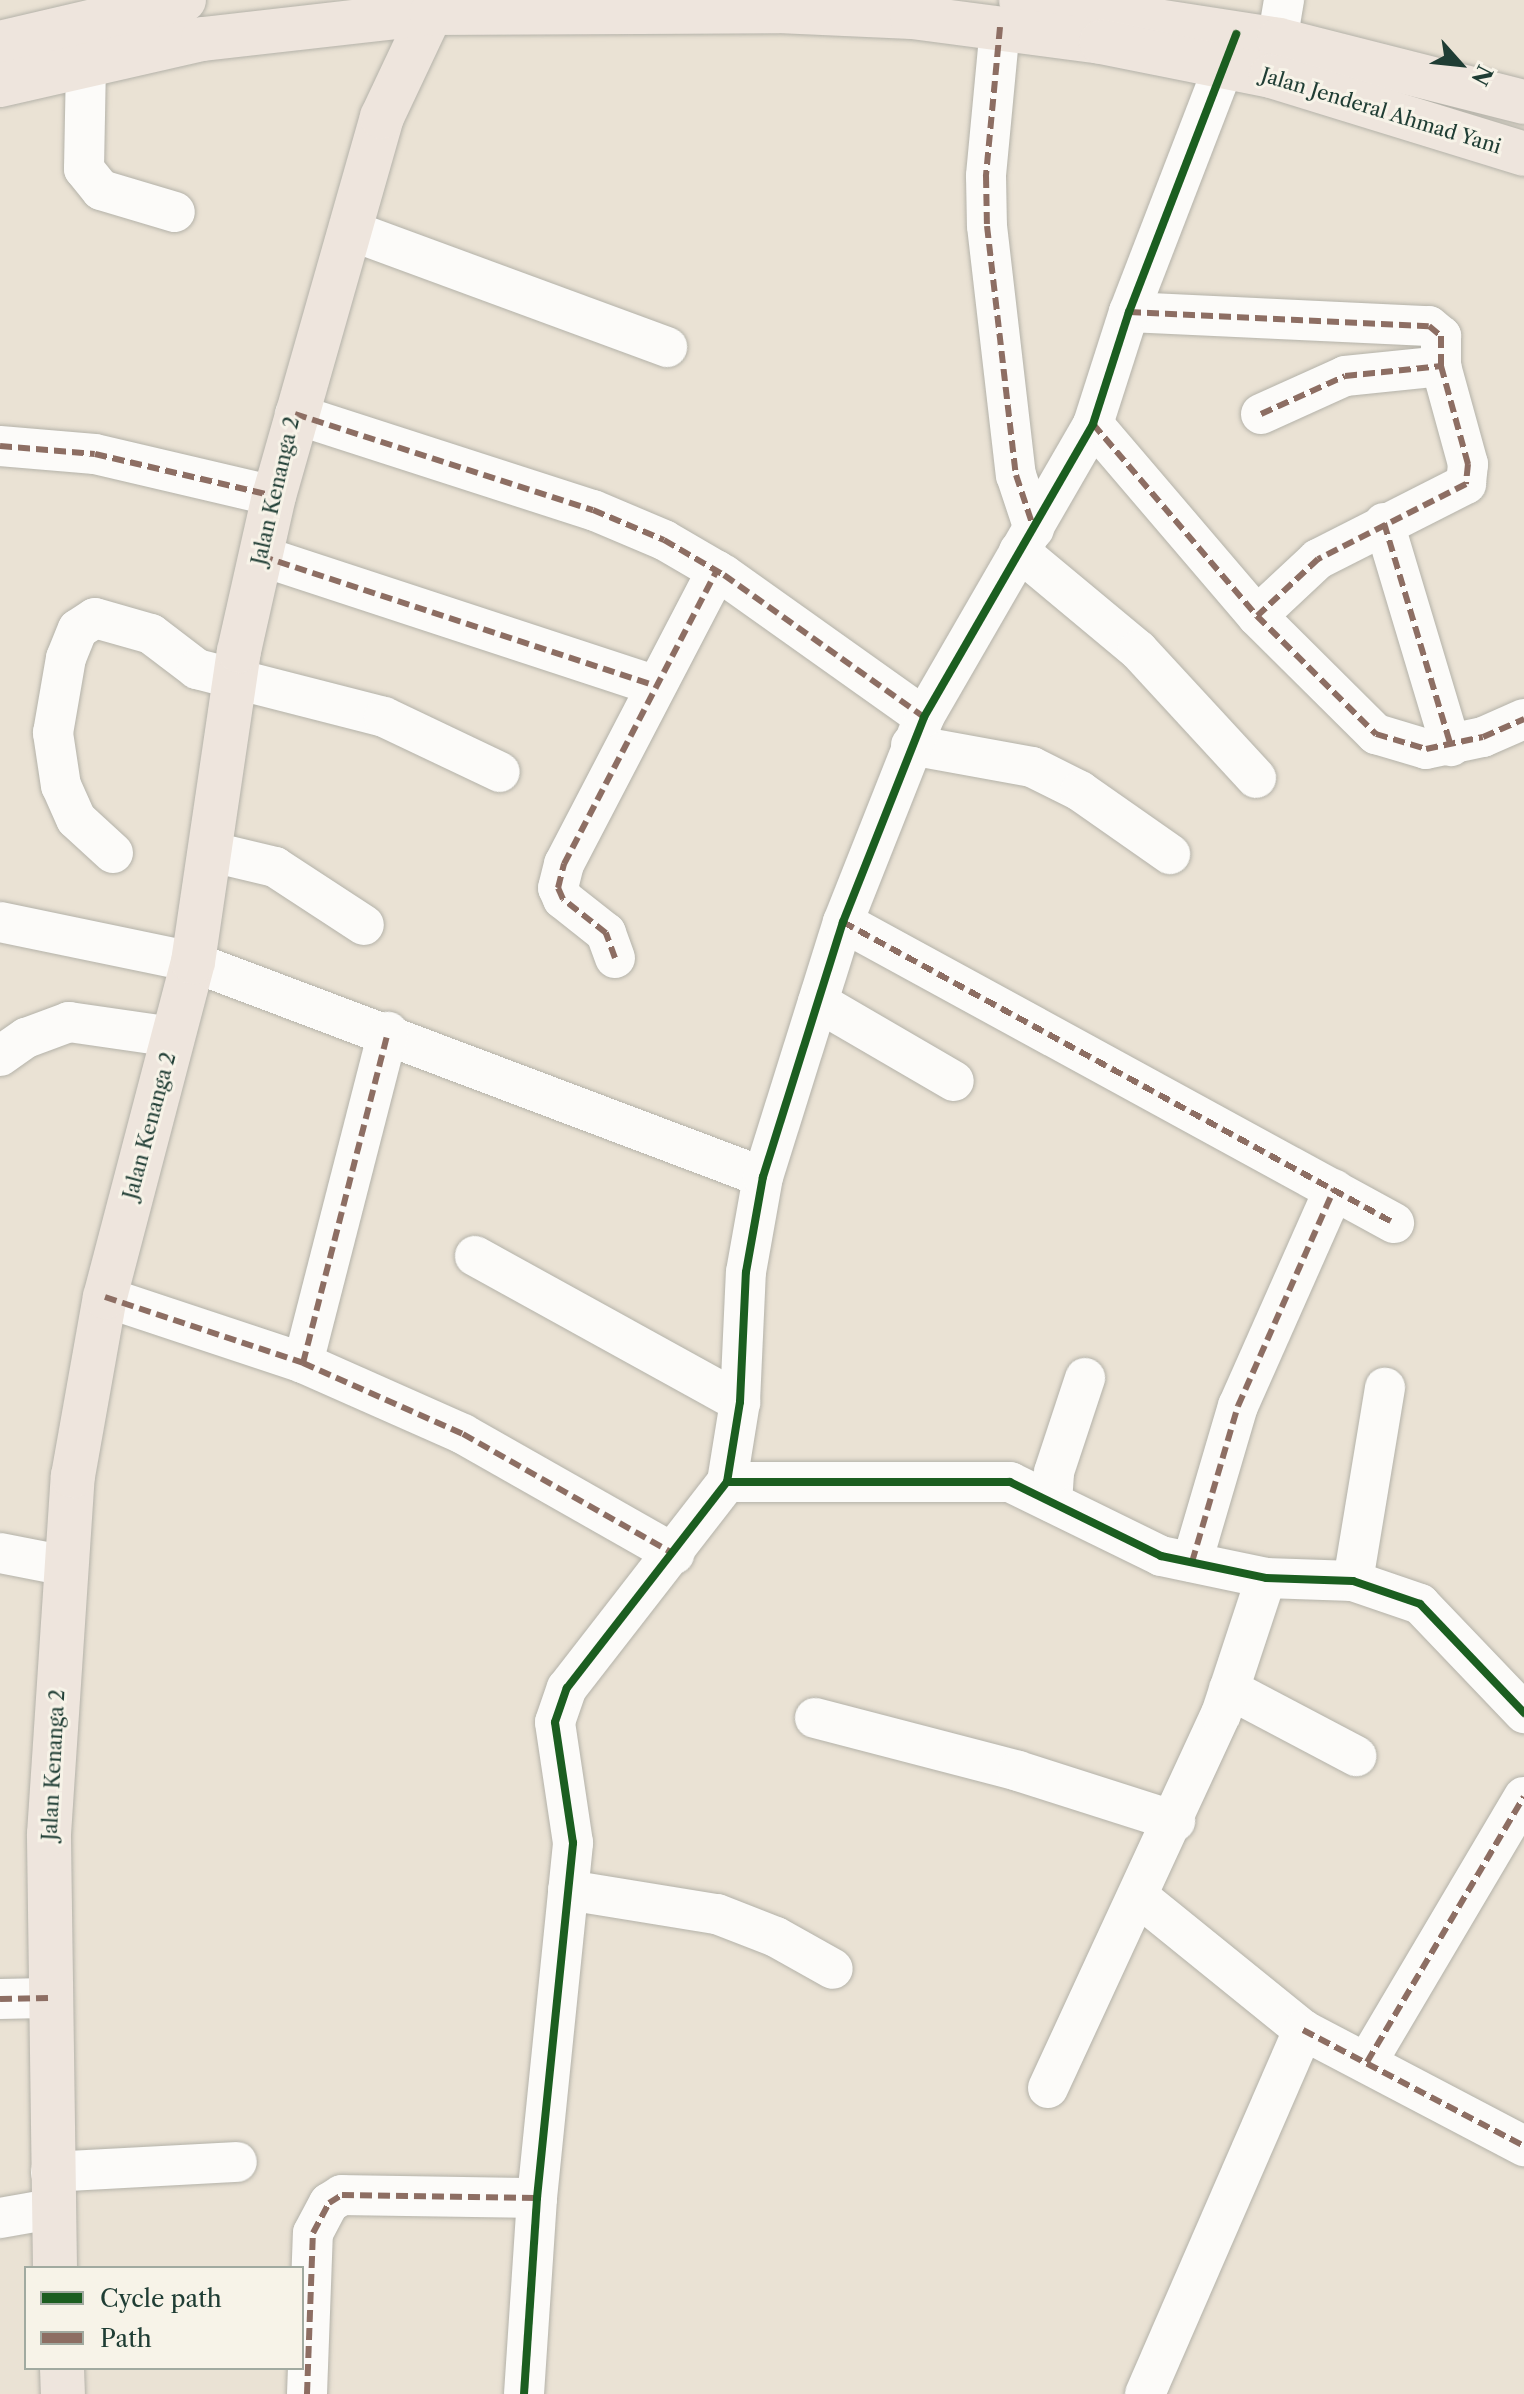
<!DOCTYPE html>
<html>
<head>
<meta charset="utf-8">
<style>
	body { margin:0 }
	#map { position:relative; width:1524px; height:2394px; overflow:hidden; background:#eae2d4; font-family:"Libre Caslon Text",serif }
	div>[style] { position:absolute }
	.roads { filter:drop-shadow(0 0 2px #b4b2a9) drop-shadow(0 0 2px #b4b2a9) }
	.minor>* { height:40px; margin:-20px; padding:0 20px; transform-origin:20px; border-radius:20px; background:#fcfbf9 }
	.major>* { height:44px; margin:-22px; padding:0 22px; transform-origin:22px; border-radius:22px; background:#eee5dd }
	.highway>* { height:44px; margin:-22px; padding:0 22px; transform-origin:22px; border-radius:22px; background:#eee5dd }
	.quiet>* { height:6px; margin-top:-3px; transform-origin:0; background:repeating-linear-gradient(90deg,#8d6e63 0 12px,transparent 0 18px) }
	.cycleway>* { height:8px; margin:-4px; padding:0 4px; transform-origin:4px; border-radius:4px; background:#1b5e20 }
	span { translate:-50% -50%; white-space:nowrap; text-align:center; line-height:1.15; -webkit-text-stroke:6px #f7f3e8; paint-order:stroke }
	.street-label { font-size:20px; color:#1f3d34 }
	.legend { position:absolute; left:24px; top:2266px; width:280px; height:104px; box-sizing:border-box; background:#f7f3e8; border:2px solid #a1aaa0; margin:0; padding:10px 14px; list-style:none; font-size:24px; color:#1f3d34 }
	.legend li { display:flex; align-items:center; gap:16px; height:40px }
	.legend b { width:40px; border:2px solid #a1aaa0 }
	.north { position:absolute; left:1420px; top:24px; width:80px; height:80px; -webkit-text-stroke:6px #f7f3e8; paint-order:stroke; rotate:117deg; font-size:22px; font-weight:700; line-height:32px; text-align:center; color:#1f3d34 }
	.north::after { content:''; display:block; margin:auto; width:28px; height:36px; background:#1f3d34; clip-path:polygon(50% 0,100% 100%,50% 72%,0 100%) }
</style>
</head>
<body>
<div id="map">
	<div class="roads">
		<div class="minor">
			<i style="left:1000px;top:27px;width:150px;rotate:95.4deg"></i>
			<i style="left:986px;top:176px;width:50px;rotate:88.9deg"></i>
			<i style="left:987px;top:226px;width:251px;rotate:83.4deg"></i>
			<i style="left:1016px;top:475px;width:57px;rotate:71.6deg"></i>
			<i style="left:86px;top:64px;width:105px;rotate:91.1deg"></i>
			<i style="left:84px;top:169px;width:27px;rotate:51deg"></i>
			<i style="left:101px;top:190px;width:77px;rotate:16.6deg"></i>
			<i style="left:1272px;top:71px;width:72px;rotate:-80.4deg"></i>
			<i style="left:349px;top:230px;width:339px;rotate:20.2deg"></i>
			<i style="left:1129px;top:312px;width:300px;rotate:2.7deg"></i>
			<i style="left:1429px;top:326px;width:16px;rotate:40deg"></i>
			<i style="left:1441px;top:336px;width:30px;rotate:90deg"></i>
			<i style="left:1441px;top:366px;width:102px;rotate:74.6deg"></i>
			<i style="left:1468px;top:464px;width:20px;rotate:96deg"></i>
			<i style="left:1466px;top:484px;width:166px;rotate:153.1deg"></i>
			<i style="left:1318px;top:559px;width:83px;rotate:136.9deg"></i>
			<i style="left:295px;top:414px;width:313px;rotate:17.9deg"></i>
			<i style="left:593px;top:510px;width:77px;rotate:22.9deg"></i>
			<i style="left:664px;top:540px;width:69px;rotate:30.3deg"></i>
			<i style="left:724px;top:575px;width:245px;rotate:35.4deg"></i>
			<i style="left:1261px;top:414px;width:92px;rotate:-24.3deg"></i>
			<i style="left:1345px;top:376px;width:97px;rotate:-5.9deg"></i>
			<i style="left:1093px;top:424px;width:253px;rotate:49.5deg"></i>
			<i style="left:1257px;top:616px;width:168px;rotate:44.8deg"></i>
			<i style="left:1376px;top:734px;width:52px;rotate:16.7deg"></i>
			<i style="left:1426px;top:749px;width:58px;rotate:-11.9deg"></i>
			<i style="left:1483px;top:737px;width:45px;rotate:-23.7deg"></i>
			<i style="left:0;top:446px;width:95px;rotate:4.8deg"></i>
			<i style="left:95px;top:454px;width:184px;rotate:13.2deg"></i>
			<i style="left:1384px;top:523px;width:233px;rotate:73.3deg"></i>
			<i style="left:1019px;top:551px;width:155px;rotate:39.8deg"></i>
			<i style="left:1138px;top:650px;width:174px;rotate:47.3deg"></i>
			<i style="left:261px;top:556px;width:414px;rotate:18.2deg"></i>
			<i style="left:911px;top:745px;width:123px;rotate:10.3deg"></i>
			<i style="left:1032px;top:767px;width:54px;rotate:26.6deg"></i>
			<i style="left:1080px;top:791px;width:110px;rotate:35deg"></i>
			<i style="left:208px;top:851px;width:69px;rotate:13.4deg"></i>
			<i style="left:275px;top:867px;width:106px;rotate:33.1deg"></i>
			<i style="left:113px;top:853px;width:50px;rotate:-137.4deg"></i>
			<i style="left:76px;top:819px;width:36px;rotate:-114deg"></i>
			<i style="left:61px;top:786px;width:54px;rotate:-98.6deg"></i>
			<i style="left:53px;top:733px;width:76px;rotate:-80.2deg"></i>
			<i style="left:66px;top:658px;width:31px;rotate:-68deg"></i>
			<i style="left:78px;top:629px;width:20px;rotate:-33deg"></i>
			<i style="left:95px;top:618px;width:58px;rotate:15.9deg"></i>
			<i style="left:151px;top:634px;width:58px;rotate:37.3deg"></i>
			<i style="left:197px;top:669px;width:193px;rotate:14.4deg"></i>
			<i style="left:384px;top:717px;width:128px;rotate:25.4deg"></i>
			<i style="left:0;top:922px;width:197px;rotate:11.7deg"></i>
			<i style="left:193px;top:962px;width:609px;rotate:20.67deg"></i>
			<i style="left:843px;top:922px;width:628px;rotate:28.65deg"></i>
			<i style="left:615px;top:958px;width:27px;rotate:-110deg"></i>
			<i style="left:606px;top:933px;width:55px;rotate:-141.7deg"></i>
			<i style="left:563px;top:899px;width:12px;rotate:-114deg"></i>
			<i style="left:558px;top:888px;width:25px;rotate:-76deg"></i>
			<i style="left:564px;top:864px;width:331px;rotate:-62.5deg"></i>
			<i style="left:818px;top:1002px;width:157px;rotate:30.2deg"></i>
			<i style="left:0;top:1056px;width:32px;rotate:-35deg"></i>
			<i style="left:26px;top:1038px;width:46px;rotate:-20.4deg"></i>
			<i style="left:69px;top:1022px;width:105px;rotate:8.2deg"></i>
			<i style="left:475px;top:1256px;width:303px;rotate:28.9deg"></i>
			<i style="left:105px;top:1297px;width:209px;rotate:18.4deg"></i>
			<i style="left:303px;top:1363px;width:175px;rotate:23.9deg"></i>
			<i style="left:463px;top:1434px;width:243px;rotate:29.6deg"></i>
			<i style="left:303px;top:1363px;width:342px;rotate:-75.6deg"></i>
			<i style="left:727px;top:1482px;width:283px"></i>
			<i style="left:1010px;top:1482px;width:168px;rotate:26.1deg"></i>
			<i style="left:1161px;top:1556px;width:107px;rotate:11.8deg"></i>
			<i style="left:1266px;top:1578px;width:87px;rotate:2deg"></i>
			<i style="left:1353px;top:1581px;width:71px;rotate:18.9deg"></i>
			<i style="left:1420px;top:1604px;width:151px;rotate:46.3deg"></i>
			<i style="left:1052px;top:1502px;width:30px;rotate:-86deg"></i>
			<i style="left:1054px;top:1472px;width:99px;rotate:-71.7deg"></i>
			<i style="left:0;top:1553px;width:68px;rotate:11deg"></i>
			<i style="left:1192px;top:1562px;width:163px;rotate:-73.6deg"></i>
			<i style="left:1238px;top:1406px;width:237px;rotate:-66.1deg"></i>
			<i style="left:1353px;top:1581px;width:196px;rotate:-80.6deg"></i>
			<i style="left:1229px;top:1689px;width:144px;rotate:27.8deg"></i>
			<i style="left:815px;top:1718px;width:210px;rotate:14.6deg"></i>
			<i style="left:1018px;top:1771px;width:165px;rotate:17.7deg"></i>
			<i style="left:568px;top:1890px;width:151px;rotate:9.2deg"></i>
			<i style="left:717px;top:1914px;width:63px;rotate:21.3deg"></i>
			<i style="left:776px;top:1937px;width:65px;rotate:29.3deg"></i>
			<i style="left:1139px;top:1897px;width:211px;rotate:39deg"></i>
			<i style="left:1303px;top:2030px;width:250px;rotate:27.7deg"></i>
			<i style="left:0;top:1999px;width:49px;rotate:-1.2deg"></i>
			<i style="left:1367px;top:2062px;width:308px;rotate:-59.4deg"></i>
			<i style="left:1048px;top:2088px;width:412px;rotate:-65.2deg"></i>
			<i style="left:1221px;top:1714px;width:143px;rotate:-71.7deg"></i>
			<i style="left:51px;top:2172px;width:186px;rotate:-3.1deg"></i>
			<i style="left:0;top:2218px;width:52px;rotate:-10deg"></i>
			<i style="left:307px;top:2394px;width:161px;rotate:-87.9deg"></i>
			<i style="left:313px;top:2233px;width:34px;rotate:-62deg"></i>
			<i style="left:329px;top:2203px;width:15px;rotate:-32deg"></i>
			<i style="left:342px;top:2195px;width:195px;rotate:0.9deg"></i>
			<i style="left:524px;top:2394px;width:196px;rotate:-86.2deg"></i>
			<i style="left:537px;top:2198px;width:357px;rotate:-84.2deg"></i>
			<i style="left:573px;top:1843px;width:122px;rotate:-98.5deg"></i>
			<i style="left:555px;top:1722px;width:36px;rotate:-71deg"></i>
			<i style="left:567px;top:1688px;width:261px;rotate:-52.2deg"></i>
			<i style="left:727px;top:1482px;width:81px;rotate:-80.8deg"></i>
			<i style="left:740px;top:1402px;width:130px;rotate:-87.4deg"></i>
			<i style="left:746px;top:1272px;width:97px;rotate:-79.9deg"></i>
			<i style="left:763px;top:1177px;width:267px;rotate:-72.6deg"></i>
			<i style="left:843px;top:922px;width:220px;rotate:-68.4deg"></i>
			<i style="left:924px;top:717px;width:338px;rotate:-60deg"></i>
			<i style="left:1093px;top:424px;width:118px;rotate:-72.2deg"></i>
			<i style="left:1129px;top:312px;width:294px;rotate:-68.9deg"></i>
			<i style="left:1145px;top:2394px;width:397px;rotate:-66.5deg"></i>
		</div>
		<div class="major">
			<i style="left:55px;top:2268px;width:434px;rotate:-90.8deg"></i>
			<i style="left:49px;top:1834px;width:359px;rotate:-86.2deg"></i>
			<i style="left:73px;top:1476px;width:182px;rotate:-79.9deg"></i>
			<i style="left:105px;top:1297px;width:346px;rotate:-75.3deg"></i>
			<i style="left:193px;top:962px;width:314px;rotate:-81.6deg"></i>
			<i style="left:239px;top:651px;width:159px;rotate:-77.3deg"></i>
			<i style="left:274px;top:496px;width:394px;rotate:-74.1deg"></i>
			<i style="left:382px;top:117px;width:115px;rotate:-64.8deg"></i>
			<i style="left:62px;top:2368px;width:26px;rotate:88deg"></i>
		</div>
		<div class="highway">
			<i style="left:1021px;top:0;width:261px;rotate:8.8deg"></i>
			<i style="left:1279px;top:40px;width:253px;rotate:14.2deg"></i>
			<i style="left:0;top:43px;width:189px;rotate:-13.2deg"></i>
			<i style="left:0;top:85px;width:208px;rotate:-12.8deg"></i>
			<i style="left:203px;top:39px;width:229px;rotate:-6.5deg"></i>
			<i style="left:431px;top:13px;width:347px;rotate:-0.3deg"></i>
			<i style="left:778px;top:11px;width:134px;rotate:2.6deg"></i>
			<i style="left:912px;top:17px;width:191px;rotate:7.5deg"></i>
			<i style="left:1101px;top:42px;width:173px;rotate:11.3deg"></i>
			<i style="left:1271px;top:76px;width:265px;rotate:17.1deg"></i>
		</div>
	</div>
	<div class="quiet">
		<i style="left:1000px;top:27px;width:150px;rotate:95.4deg"></i>
		<i style="left:986px;top:176px;width:50px;rotate:88.9deg"></i>
		<i style="left:987px;top:226px;width:251px;rotate:83.4deg"></i>
		<i style="left:1016px;top:475px;width:57px;rotate:71.6deg"></i>
		<i style="left:1129px;top:312px;width:300px;rotate:2.7deg"></i>
		<i style="left:1429px;top:326px;width:16px;rotate:40deg"></i>
		<i style="left:1441px;top:336px;width:30px;rotate:90deg"></i>
		<i style="left:1441px;top:366px;width:102px;rotate:74.6deg"></i>
		<i style="left:1468px;top:464px;width:20px;rotate:96deg"></i>
		<i style="left:1466px;top:484px;width:166px;rotate:153.1deg"></i>
		<i style="left:1318px;top:559px;width:83px;rotate:136.9deg"></i>
		<i style="left:295px;top:414px;width:313px;rotate:17.9deg"></i>
		<i style="left:593px;top:510px;width:77px;rotate:22.9deg"></i>
		<i style="left:664px;top:540px;width:69px;rotate:30.3deg"></i>
		<i style="left:724px;top:575px;width:245px;rotate:35.4deg"></i>
		<i style="left:1261px;top:414px;width:92px;rotate:-24.3deg"></i>
		<i style="left:1345px;top:376px;width:97px;rotate:-5.9deg"></i>
		<i style="left:1093px;top:424px;width:253px;rotate:49.5deg"></i>
		<i style="left:1257px;top:616px;width:168px;rotate:44.8deg"></i>
		<i style="left:1376px;top:734px;width:52px;rotate:16.7deg"></i>
		<i style="left:1426px;top:749px;width:58px;rotate:-11.9deg"></i>
		<i style="left:1483px;top:737px;width:45px;rotate:-23.7deg"></i>
		<i style="left:0;top:446px;width:95px;rotate:4.8deg"></i>
		<i style="left:95px;top:454px;width:184px;rotate:13.2deg"></i>
		<i style="left:1384px;top:523px;width:233px;rotate:73.3deg"></i>
		<i style="left:261px;top:556px;width:414px;rotate:18.2deg"></i>
		<i style="left:843px;top:922px;width:628px;rotate:28.65deg"></i>
		<i style="left:615px;top:958px;width:27px;rotate:-110deg"></i>
		<i style="left:606px;top:933px;width:55px;rotate:-141.7deg"></i>
		<i style="left:563px;top:899px;width:12px;rotate:-114deg"></i>
		<i style="left:558px;top:888px;width:25px;rotate:-76deg"></i>
		<i style="left:564px;top:864px;width:331px;rotate:-62.5deg"></i>
		<i style="left:105px;top:1297px;width:209px;rotate:18.4deg"></i>
		<i style="left:303px;top:1363px;width:175px;rotate:23.9deg"></i>
		<i style="left:463px;top:1434px;width:243px;rotate:29.6deg"></i>
		<i style="left:303px;top:1363px;width:342px;rotate:-75.6deg"></i>
		<i style="left:1192px;top:1562px;width:163px;rotate:-73.6deg"></i>
		<i style="left:1238px;top:1406px;width:237px;rotate:-66.1deg"></i>
		<i style="left:0;top:1999px;width:49px;rotate:-1.2deg"></i>
		<i style="left:1303px;top:2030px;width:250px;rotate:27.7deg"></i>
		<i style="left:1367px;top:2062px;width:308px;rotate:-59.4deg"></i>
		<i style="left:307px;top:2394px;width:161px;rotate:-87.9deg"></i>
		<i style="left:313px;top:2233px;width:34px;rotate:-62deg"></i>
		<i style="left:329px;top:2203px;width:15px;rotate:-32deg"></i>
		<i style="left:342px;top:2195px;width:195px;rotate:0.9deg"></i>
	</div>
	<div class="cycleway">
		<i style="left:727px;top:1482px;width:283px"></i>
		<i style="left:1010px;top:1482px;width:168px;rotate:26.1deg"></i>
		<i style="left:1161px;top:1556px;width:107px;rotate:11.8deg"></i>
		<i style="left:1266px;top:1578px;width:87px;rotate:2deg"></i>
		<i style="left:1353px;top:1581px;width:71px;rotate:18.9deg"></i>
		<i style="left:1420px;top:1604px;width:151px;rotate:46.3deg"></i>
		<i style="left:524px;top:2394px;width:196px;rotate:-86.2deg"></i>
		<i style="left:537px;top:2198px;width:357px;rotate:-84.2deg"></i>
		<i style="left:573px;top:1843px;width:122px;rotate:-98.5deg"></i>
		<i style="left:555px;top:1722px;width:36px;rotate:-71deg"></i>
		<i style="left:567px;top:1688px;width:261px;rotate:-52.2deg"></i>
		<i style="left:727px;top:1482px;width:81px;rotate:-80.8deg"></i>
		<i style="left:740px;top:1402px;width:130px;rotate:-87.4deg"></i>
		<i style="left:746px;top:1272px;width:97px;rotate:-79.9deg"></i>
		<i style="left:763px;top:1177px;width:267px;rotate:-72.6deg"></i>
		<i style="left:843px;top:922px;width:220px;rotate:-68.4deg"></i>
		<i style="left:924px;top:717px;width:338px;rotate:-60deg"></i>
		<i style="left:1093px;top:424px;width:118px;rotate:-72.2deg"></i>
		<i style="left:1129px;top:312px;width:298px;rotate:-68.9deg"></i>
	</div>
	<div class="street-label">
		<span style="left:1381px;top:111px;rotate:17deg">Jalan Jenderal Ahmad Yani</span>
		<span style="left:276px;top:491px;rotate:-77deg">Jalan Kenanga 2</span>
		<span style="left:150px;top:1126px;rotate:-75deg">Jalan Kenanga 2</span>
		<span style="left:54px;top:1765px;rotate:-87deg">Jalan Kenanga 2</span>
	</div>
	<ul class="legend">
	<li><b style="height:10px;background:#1b5e20"></b>Cycle path</li>
	<li><b style="height:10px;background:#8d6e63"></b>Path</li>
	</ul>
	<div class="north">N</div>
</div>
</body>
</html>
